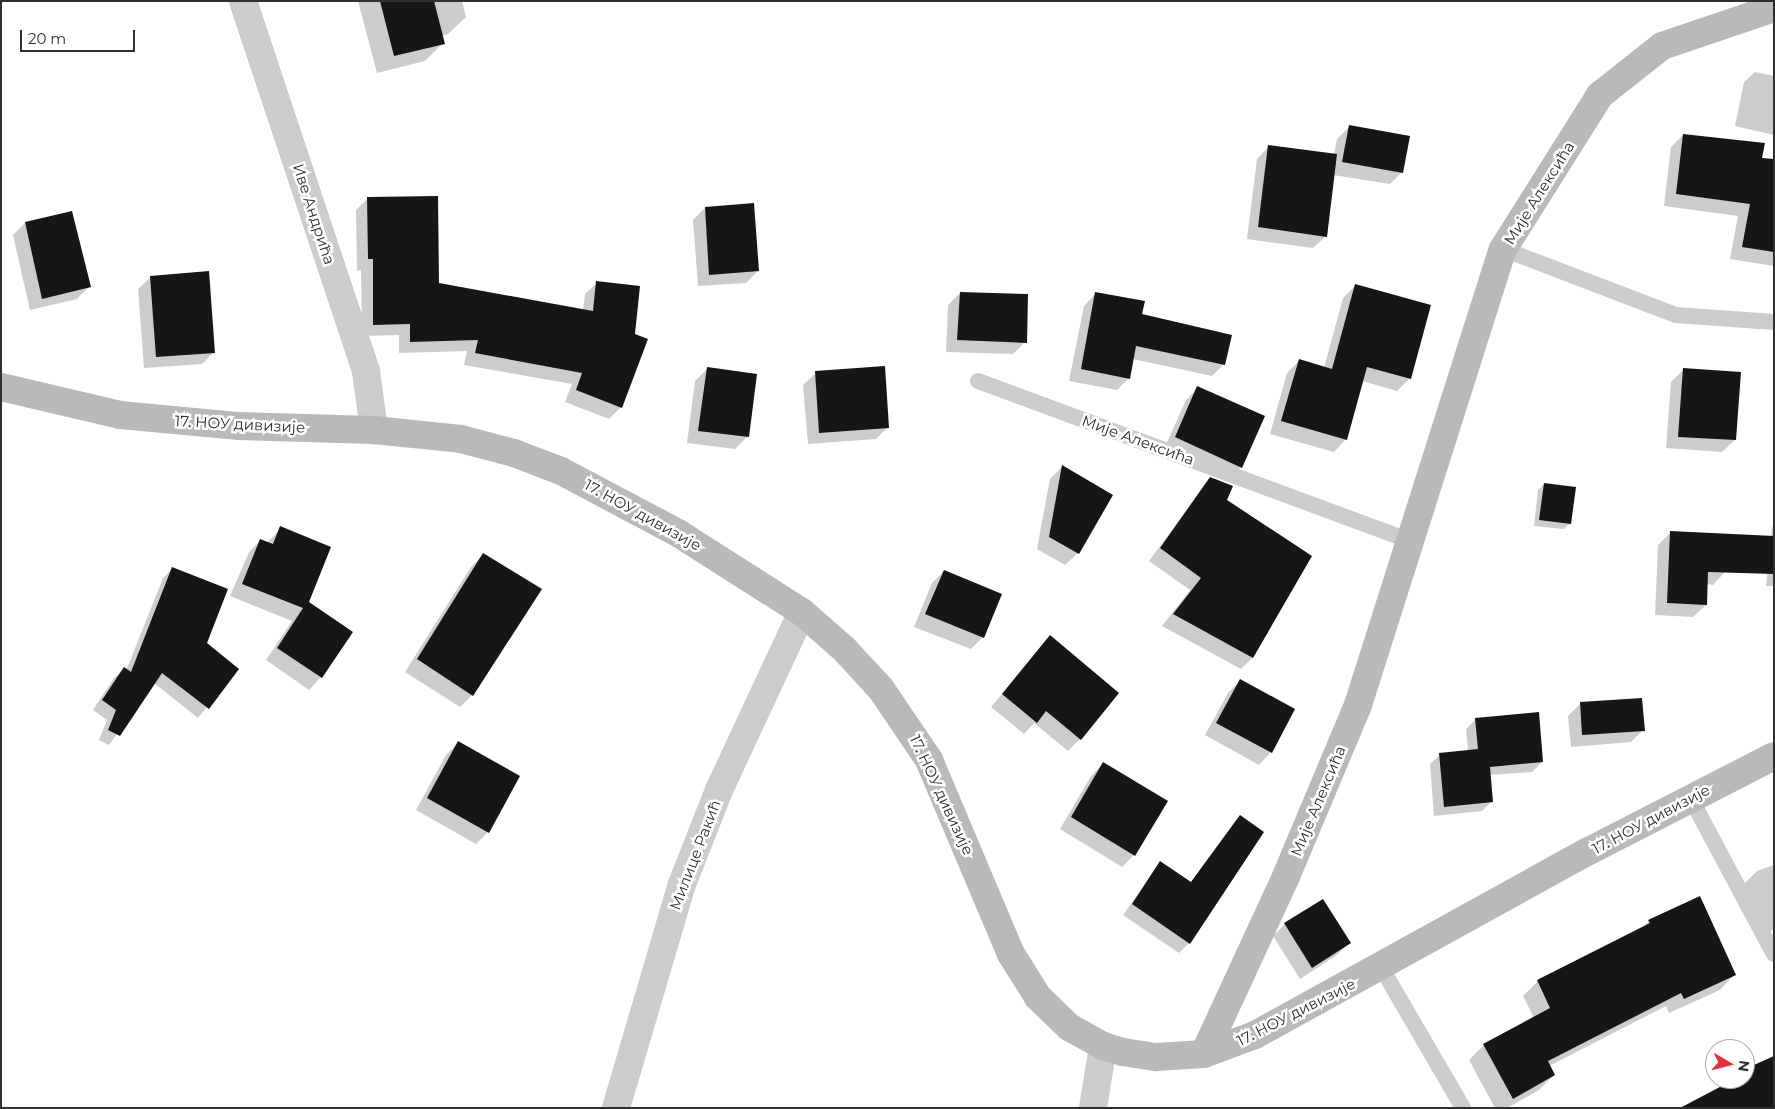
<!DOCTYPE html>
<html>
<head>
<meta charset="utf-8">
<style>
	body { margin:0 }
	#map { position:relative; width:1775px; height:1109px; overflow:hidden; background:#fff; font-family:Montserrat,sans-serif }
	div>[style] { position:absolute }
	.shadow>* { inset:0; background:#0003 }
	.building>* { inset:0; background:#161616 }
	.lane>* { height:16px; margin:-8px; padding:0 8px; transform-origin:8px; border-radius:8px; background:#ccc }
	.street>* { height:28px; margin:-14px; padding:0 14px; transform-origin:14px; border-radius:14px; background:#ccc }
	.secondary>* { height:28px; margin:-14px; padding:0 14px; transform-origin:14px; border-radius:14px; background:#b9b9b9 }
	span { translate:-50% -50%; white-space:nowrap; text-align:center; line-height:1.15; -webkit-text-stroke:5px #fff; paint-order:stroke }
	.street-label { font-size:15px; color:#2f2f2f }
	.frame { position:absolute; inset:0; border:2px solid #2f2f2f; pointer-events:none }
	.north { position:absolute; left:1705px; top:1039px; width:50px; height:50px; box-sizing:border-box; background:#fff; border:1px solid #acacac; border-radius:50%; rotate:98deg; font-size:14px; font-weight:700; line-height:20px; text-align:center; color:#2f2f2f }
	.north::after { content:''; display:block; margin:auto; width:18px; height:22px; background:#e92e3c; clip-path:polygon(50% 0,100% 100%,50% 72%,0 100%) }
	.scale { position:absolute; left:20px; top:30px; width:115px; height:22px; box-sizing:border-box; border:2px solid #2f2f2f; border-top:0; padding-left:6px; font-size:15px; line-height:18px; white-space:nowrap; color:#2f2f2f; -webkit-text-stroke:4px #fff; paint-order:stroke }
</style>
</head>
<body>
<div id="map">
	<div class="shadow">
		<i style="clip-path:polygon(358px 1px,462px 1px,466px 17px,448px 34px,442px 36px,443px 43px,425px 61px,377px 73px)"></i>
		<i style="clip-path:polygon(1755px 72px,1774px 76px,1774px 135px,1735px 126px,1744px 82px)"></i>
		<i style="clip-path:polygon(1349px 127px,1402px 172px,1390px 184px,1333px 175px,1326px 236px,1313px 248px,1247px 239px,1257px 159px,1269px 146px,1334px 155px,1337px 139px)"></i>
		<i style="clip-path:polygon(1683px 135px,1755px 183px,1774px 187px,1774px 266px,1730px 259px,1738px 216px,1664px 206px,1671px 147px)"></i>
		<i style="clip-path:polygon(368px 198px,437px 284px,583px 310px,585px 294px,597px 283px,621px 407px,609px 419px,565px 402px,572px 384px,464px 365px,467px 351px,399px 353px,399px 335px,362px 336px,361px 270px,357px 271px,356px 210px)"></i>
		<i style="clip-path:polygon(705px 208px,758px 271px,746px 283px,698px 286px,693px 220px)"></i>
		<i style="clip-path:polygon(25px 223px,89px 287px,77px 299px,30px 310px,13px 235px)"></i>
		<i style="clip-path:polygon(151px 277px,214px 352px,202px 364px,144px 368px,138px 289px)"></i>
		<i style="clip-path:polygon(1356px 285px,1430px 306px,1409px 379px,1397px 391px,1362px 381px,1346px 439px,1334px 452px,1270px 434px,1287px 373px,1299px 361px,1324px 368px,1343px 298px)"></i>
		<i style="clip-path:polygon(960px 293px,1025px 342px,1013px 354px,946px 352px,948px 305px)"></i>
		<i style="clip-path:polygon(1096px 293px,1141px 315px,1224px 364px,1212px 376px,1133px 359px,1129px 378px,1117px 390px,1069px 381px,1084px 306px)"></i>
		<i style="clip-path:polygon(707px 369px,747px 437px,735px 449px,687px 443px,695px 381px)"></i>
		<i style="clip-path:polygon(1684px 369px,1735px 440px,1722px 452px,1666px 448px,1671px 382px)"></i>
		<i style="clip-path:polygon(816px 373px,888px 427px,876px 439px,808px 444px,803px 385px)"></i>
		<i style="clip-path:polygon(1198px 388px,1241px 467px,1229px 479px,1164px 449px,1186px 400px)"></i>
		<i style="clip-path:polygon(1062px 467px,1078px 553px,1065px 565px,1037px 549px,1050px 479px)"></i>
		<i style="clip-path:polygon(1210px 479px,1225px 501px,1311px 556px,1252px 658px,1241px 669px,1162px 626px,1190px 590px,1149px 561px)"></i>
		<i style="clip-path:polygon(1544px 484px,1570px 523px,1564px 529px,1534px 526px,1538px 490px)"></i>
		<i style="clip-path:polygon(1774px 525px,1774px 586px,1766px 586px,1772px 527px)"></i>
		<i style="clip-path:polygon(281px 528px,308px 602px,351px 632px,321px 677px,309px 690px,266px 660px,292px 621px,230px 596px,249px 552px,261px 540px,267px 543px)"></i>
		<i style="clip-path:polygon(1670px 533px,1725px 572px,1713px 585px,1707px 584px,1706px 605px,1693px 617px,1655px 615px,1658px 545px)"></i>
		<i style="clip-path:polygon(483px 555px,472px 695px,460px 707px,405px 672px,471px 567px)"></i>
		<i style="clip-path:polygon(172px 569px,206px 644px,238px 669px,198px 718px,154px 683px,109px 745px,99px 740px,107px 720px,93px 710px,114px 678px,124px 669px,126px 671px,163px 578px)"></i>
		<i style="clip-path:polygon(944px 571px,983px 637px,971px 649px,914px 627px,932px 583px)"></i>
		<i style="clip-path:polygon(1050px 637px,1080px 739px,1068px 751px,1034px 723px,1024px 734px,991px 707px)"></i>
		<i style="clip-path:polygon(1240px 681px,1294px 710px,1271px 752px,1259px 765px,1205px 735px,1228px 693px)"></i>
		<i style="clip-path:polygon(1580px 704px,1643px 730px,1631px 742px,1571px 747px,1568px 716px)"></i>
		<i style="clip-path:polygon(1476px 719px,1542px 762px,1532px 772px,1489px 775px,1492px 801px,1482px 811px,1434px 816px,1430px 764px,1440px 755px,1468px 752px,1466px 729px)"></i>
		<i style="clip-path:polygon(458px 743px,488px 832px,476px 844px,416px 810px,446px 755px)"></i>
		<i style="clip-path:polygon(1103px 764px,1134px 855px,1122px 867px,1060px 829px,1091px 776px)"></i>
		<i style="clip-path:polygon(1240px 816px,1189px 943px,1179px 953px,1123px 915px,1160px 863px,1190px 883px)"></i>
		<i style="clip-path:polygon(1774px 865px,1774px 930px,1761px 934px,1745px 883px,1757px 871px)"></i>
		<i style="clip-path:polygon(1649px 921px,1734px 975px,1720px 990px,1669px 1013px,1666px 1006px,1549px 1066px,1554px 1075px,1539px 1090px,1507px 1108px,1495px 1108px,1469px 1060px,1484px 1045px,1534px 1018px,1523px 996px,1538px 981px,1642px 928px)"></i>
		<i style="clip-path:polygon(1285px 924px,1349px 943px,1337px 955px,1300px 979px,1273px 936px)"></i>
	</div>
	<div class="building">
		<i style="clip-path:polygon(380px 1px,434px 1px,445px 44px,394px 56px)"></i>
		<i style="clip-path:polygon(1349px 125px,1410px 136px,1403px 173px,1342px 162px)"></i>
		<i style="clip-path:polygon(1683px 134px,1765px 143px,1762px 158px,1774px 159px,1774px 252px,1742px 247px,1750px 204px,1676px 194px)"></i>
		<i style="clip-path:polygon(1268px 145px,1337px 154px,1327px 237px,1258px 227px)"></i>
		<i style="clip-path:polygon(438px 196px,439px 283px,593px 311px,596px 281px,640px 286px,635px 334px,648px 339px,622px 408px,576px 390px,582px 373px,475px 353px,478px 340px,410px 342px,410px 324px,373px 325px,373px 259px,368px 259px,367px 197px)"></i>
		<i style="clip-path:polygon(754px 203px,759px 271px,709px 275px,705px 207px)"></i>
		<i style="clip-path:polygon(72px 211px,91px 287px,42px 299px,25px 222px)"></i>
		<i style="clip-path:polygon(209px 271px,215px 353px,156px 357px,150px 276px)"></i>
		<i style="clip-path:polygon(1355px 284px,1431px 305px,1411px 379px,1367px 367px,1347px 440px,1281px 421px,1299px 359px,1332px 369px)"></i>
		<i style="clip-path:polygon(960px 292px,1028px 294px,1027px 343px,957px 340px)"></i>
		<i style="clip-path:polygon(1095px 292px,1145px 301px,1142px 314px,1232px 335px,1225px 365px,1136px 346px,1130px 379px,1081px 369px)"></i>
		<i style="clip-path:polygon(885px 366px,889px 428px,819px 433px,815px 371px)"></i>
		<i style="clip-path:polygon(707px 367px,757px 374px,749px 437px,698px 431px)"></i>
		<i style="clip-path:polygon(1683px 368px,1741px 372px,1736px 440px,1678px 437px)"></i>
		<i style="clip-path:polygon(1197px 386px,1265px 416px,1242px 468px,1175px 437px)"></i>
		<i style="clip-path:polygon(1062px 465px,1113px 495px,1079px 554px,1049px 537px)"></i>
		<i style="clip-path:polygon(1210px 477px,1233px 486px,1227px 500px,1312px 556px,1253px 658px,1173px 614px,1201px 578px,1160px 548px)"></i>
		<i style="clip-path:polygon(1544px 483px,1576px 487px,1571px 524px,1539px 520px)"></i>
		<i style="clip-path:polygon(280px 526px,331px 547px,309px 602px,353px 632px,322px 678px,277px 648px,303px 608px,242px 584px,260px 539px,273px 544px)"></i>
		<i style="clip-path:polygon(1670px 531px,1774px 536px,1774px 574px,1708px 572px,1707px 605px,1667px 603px)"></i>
		<i style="clip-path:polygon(483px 553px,542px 589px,473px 696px,417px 659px)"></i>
		<i style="clip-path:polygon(172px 567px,228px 589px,207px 643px,239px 669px,209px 709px,162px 673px,120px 736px,108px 730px,116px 710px,102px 700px,124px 667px,131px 672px)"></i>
		<i style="clip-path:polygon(944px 570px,1002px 594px,984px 638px,925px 614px)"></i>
		<i style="clip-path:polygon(1050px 635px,1119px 693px,1081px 740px,1046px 711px,1037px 723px,1002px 694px)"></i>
		<i style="clip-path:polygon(1240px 679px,1295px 709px,1272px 753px,1216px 723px)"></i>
		<i style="clip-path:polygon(1642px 698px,1645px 731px,1582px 735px,1580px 702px)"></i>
		<i style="clip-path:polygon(1539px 712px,1543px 762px,1490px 767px,1493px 802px,1444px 807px,1439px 753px,1478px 749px,1475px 718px)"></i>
		<i style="clip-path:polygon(458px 741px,520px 776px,489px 833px,427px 798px)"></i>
		<i style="clip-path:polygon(1103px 762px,1168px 801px,1135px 856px,1071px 817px)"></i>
		<i style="clip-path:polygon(1240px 815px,1264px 832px,1190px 944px,1132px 904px,1160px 861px,1191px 882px)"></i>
		<i style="clip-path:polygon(1700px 896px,1736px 975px,1684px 999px,1681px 993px,1548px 1061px,1555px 1075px,1513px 1099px,1483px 1044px,1550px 1008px,1537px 980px,1650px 923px,1648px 920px)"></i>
		<i style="clip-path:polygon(1323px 899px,1351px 943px,1312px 968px,1284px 923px)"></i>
		<i style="clip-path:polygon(1774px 1056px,1774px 1108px,1680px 1108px,1735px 1079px,1745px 1079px,1745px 1069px)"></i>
	</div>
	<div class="lane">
		<i style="left:1503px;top:249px;width:185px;rotate:20.9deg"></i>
		<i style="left:1676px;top:315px;width:98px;rotate:4.1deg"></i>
		<i style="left:978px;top:381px;width:462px;rotate:20.3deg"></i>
		<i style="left:1690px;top:797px;width:178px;rotate:61.9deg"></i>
		<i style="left:1381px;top:967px;width:163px;rotate:59.8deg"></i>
	</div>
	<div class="street">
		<i style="left:243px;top:1px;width:390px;rotate:71.6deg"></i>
		<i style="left:366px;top:371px;width:60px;rotate:82.3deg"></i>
		<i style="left:616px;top:1108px;width:234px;rotate:-73.6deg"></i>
		<i style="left:682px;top:884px;width:101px;rotate:-68.5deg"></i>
		<i style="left:719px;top:790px;width:196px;rotate:-65deg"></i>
		<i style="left:1093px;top:1108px;width:63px;rotate:-80.8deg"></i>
	</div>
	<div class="secondary">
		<i style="left:1px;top:387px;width:122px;rotate:13.2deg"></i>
		<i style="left:120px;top:415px;width:120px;rotate:5.3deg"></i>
		<i style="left:239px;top:426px;width:135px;rotate:1.7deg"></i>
		<i style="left:374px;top:430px;width:87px;rotate:5.9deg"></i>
		<i style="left:461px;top:439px;width:55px;rotate:14.8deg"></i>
		<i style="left:514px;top:453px;width:50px;rotate:21deg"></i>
		<i style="left:561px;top:471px;width:132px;rotate:27.9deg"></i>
		<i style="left:678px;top:533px;width:147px;rotate:32.5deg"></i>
		<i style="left:802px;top:612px;width:56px;rotate:41.4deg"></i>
		<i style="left:844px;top:649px;width:54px;rotate:47.2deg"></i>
		<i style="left:881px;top:689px;width:86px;rotate:55.9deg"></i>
		<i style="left:929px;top:760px;width:211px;rotate:67.1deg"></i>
		<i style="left:1011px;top:954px;width:51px;rotate:57.9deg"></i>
		<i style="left:1038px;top:997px;width:43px;rotate:44.1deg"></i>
		<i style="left:1069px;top:1027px;width:39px;rotate:29deg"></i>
		<i style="left:1103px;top:1046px;width:21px;rotate:17deg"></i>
		<i style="left:1123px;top:1052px;width:33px;rotate:9deg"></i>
		<i style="left:1156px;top:1057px;width:48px;rotate:-3.6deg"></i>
		<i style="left:1204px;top:1054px;width:54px;rotate:-20.4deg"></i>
		<i style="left:1255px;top:1035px;width:381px;rotate:-28.9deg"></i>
		<i style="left:1589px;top:851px;width:208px;rotate:-27.2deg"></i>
		<i style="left:1204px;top:1054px;width:198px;rotate:-65.2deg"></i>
		<i style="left:1287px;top:874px;width:183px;rotate:-67.2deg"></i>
		<i style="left:1358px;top:705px;width:478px;rotate:-72.4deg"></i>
		<i style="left:1503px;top:249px;width:182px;rotate:-57.8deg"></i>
		<i style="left:1600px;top:95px;width:79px;rotate:-38.3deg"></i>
		<i style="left:1662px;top:46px;width:118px;rotate:-18.7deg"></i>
	</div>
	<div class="street-label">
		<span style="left:1539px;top:193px;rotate:-58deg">Мије Алексића</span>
		<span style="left:314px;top:214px;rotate:72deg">Иве Андрића</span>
		<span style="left:240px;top:424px;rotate:3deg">17. НОУ дивизије</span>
		<span style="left:1138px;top:440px;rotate:20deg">Мије Алексића</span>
		<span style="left:643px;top:515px;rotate:29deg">17. НОУ дивизије</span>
		<span style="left:942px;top:795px;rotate:65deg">17. НОУ дивизије</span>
		<span style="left:1318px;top:801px;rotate:-67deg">Мије Алексића</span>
		<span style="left:1651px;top:819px;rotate:-28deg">17. НОУ дивизије</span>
		<span style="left:695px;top:855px;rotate:-69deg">Милице Ракић</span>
		<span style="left:1296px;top:1012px;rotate:-27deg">17. НОУ дивизије</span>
	</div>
	<div class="frame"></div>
	<div class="north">N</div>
	<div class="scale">20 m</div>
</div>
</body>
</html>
